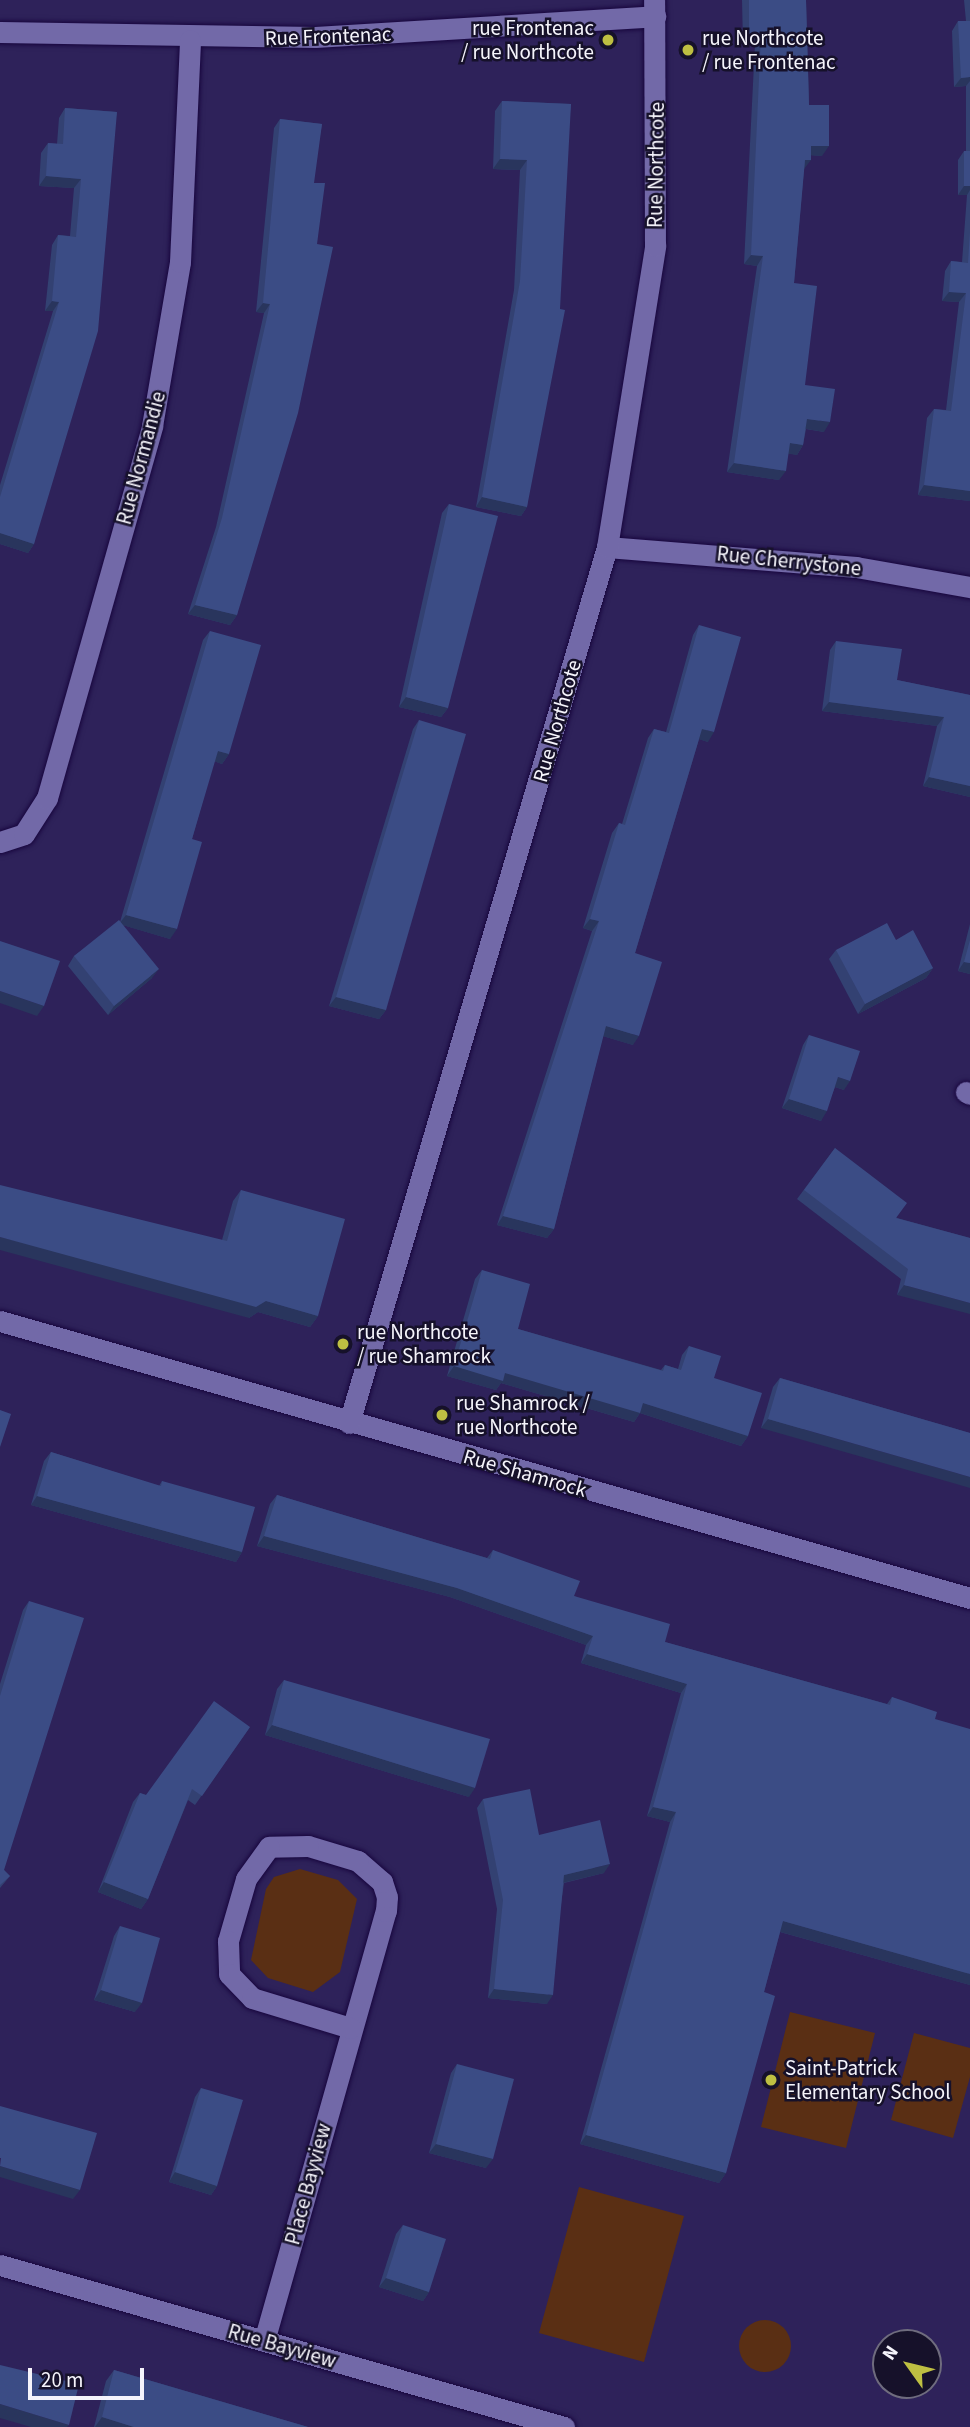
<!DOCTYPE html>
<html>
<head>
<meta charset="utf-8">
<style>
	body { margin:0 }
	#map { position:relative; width:970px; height:2427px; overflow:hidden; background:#2e225a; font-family:"Source Sans 3",sans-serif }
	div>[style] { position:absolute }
	.green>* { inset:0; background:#5a2f14 }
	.round { border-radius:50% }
	.roads { filter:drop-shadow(0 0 2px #18063e) drop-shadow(0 0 2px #18063e) }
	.minor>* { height:21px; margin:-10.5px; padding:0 10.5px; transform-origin:10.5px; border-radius:10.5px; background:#7269a8 }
	.wall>* { inset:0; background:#334172 }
	.shaded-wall>* { inset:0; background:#29355d }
	.building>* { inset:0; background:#3b4c85 }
	.dots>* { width:19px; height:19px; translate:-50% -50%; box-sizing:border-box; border:4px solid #16112a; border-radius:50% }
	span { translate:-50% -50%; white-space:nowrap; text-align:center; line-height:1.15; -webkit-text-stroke:5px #16112a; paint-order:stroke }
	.poi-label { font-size:21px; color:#f5f4fb }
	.right { translate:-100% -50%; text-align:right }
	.left { translate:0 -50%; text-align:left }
	.street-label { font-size:21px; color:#f5f4fb }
	.north { position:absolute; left:872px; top:2329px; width:70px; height:70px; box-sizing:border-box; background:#16112a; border:2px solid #6f6c7e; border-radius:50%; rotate:304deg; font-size:19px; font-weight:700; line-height:28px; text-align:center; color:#f5f4fb }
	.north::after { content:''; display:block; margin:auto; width:24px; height:32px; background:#bebf42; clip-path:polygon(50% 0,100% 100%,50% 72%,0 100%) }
	.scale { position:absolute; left:28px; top:2368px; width:116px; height:32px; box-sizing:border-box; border:4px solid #f5f4fb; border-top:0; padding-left:9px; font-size:21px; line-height:24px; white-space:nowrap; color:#f5f4fb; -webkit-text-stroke:5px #16112a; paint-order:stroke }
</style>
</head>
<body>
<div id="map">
	<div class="green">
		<i style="clip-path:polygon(300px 1869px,338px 1880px,357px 1899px,340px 1972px,313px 1992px,268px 1978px,251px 1960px,266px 1889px,274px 1877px)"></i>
		<i style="clip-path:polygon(790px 2012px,875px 2033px,846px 2148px,761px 2127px)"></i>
		<i style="clip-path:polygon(914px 2033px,970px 2048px,970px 2077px,953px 2138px,891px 2120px)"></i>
		<i style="clip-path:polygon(579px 2187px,684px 2216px,644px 2362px,539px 2333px)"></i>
		<i class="round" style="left:739px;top:2320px;width:52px;height:52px"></i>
	</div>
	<div class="roads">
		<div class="minor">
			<i style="left:0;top:32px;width:315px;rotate:0.9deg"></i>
			<i style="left:315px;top:37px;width:341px;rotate:-3.5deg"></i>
			<i style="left:607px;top:547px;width:250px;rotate:4.6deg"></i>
			<i style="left:856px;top:567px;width:116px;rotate:10deg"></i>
			<i style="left:0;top:842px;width:25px;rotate:-18deg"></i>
			<i style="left:24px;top:834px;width:43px;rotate:-57.4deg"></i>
			<i style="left:47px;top:798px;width:387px;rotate:-74.2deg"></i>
			<i style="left:152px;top:426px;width:166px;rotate:-80.3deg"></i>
			<i style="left:180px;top:262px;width:222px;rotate:-87.4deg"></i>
			<i style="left:966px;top:1092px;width:4px;rotate:27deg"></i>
			<i style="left:0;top:1321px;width:1009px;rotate:15.94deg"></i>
			<i style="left:349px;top:1423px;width:913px;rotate:-73.59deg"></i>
			<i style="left:607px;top:547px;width:305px;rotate:-80.9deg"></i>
			<i style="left:655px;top:246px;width:246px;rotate:-90.2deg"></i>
			<i style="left:0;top:2265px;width:587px;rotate:16.03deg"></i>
			<i style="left:264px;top:2341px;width:447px;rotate:-74.2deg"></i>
			<i style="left:386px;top:1911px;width:14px;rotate:-86deg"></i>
			<i style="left:387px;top:1897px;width:16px;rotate:-108deg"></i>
			<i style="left:382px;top:1882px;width:32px;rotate:-139deg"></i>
			<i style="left:358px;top:1861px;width:52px;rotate:-163.3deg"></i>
			<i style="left:308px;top:1846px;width:39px;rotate:179deg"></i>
			<i style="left:269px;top:1847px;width:39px;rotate:126deg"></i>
			<i style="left:246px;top:1879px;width:65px;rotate:106.2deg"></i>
			<i style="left:228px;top:1941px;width:33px;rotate:88deg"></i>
			<i style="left:229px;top:1974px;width:33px;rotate:46deg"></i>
			<i style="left:252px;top:1998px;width:103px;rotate:16.9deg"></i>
		</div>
	</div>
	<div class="wall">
		<i style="clip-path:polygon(742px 0,806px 0,809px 105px,822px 156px,811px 155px,804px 169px,794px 283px,805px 385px,824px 432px,806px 429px,803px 445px,797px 455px,788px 453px,779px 480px,727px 472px,757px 266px,744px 264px,755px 44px,743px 44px)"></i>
		<i style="clip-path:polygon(964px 0,970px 0,970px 501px,918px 495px,927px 418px,934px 409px,946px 410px,959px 302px,942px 301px,945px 271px,951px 261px,962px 262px,967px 195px,958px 195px,958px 160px,964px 151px,966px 151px,966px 86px,954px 87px,952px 31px,958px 21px,966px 21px)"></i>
		<i style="clip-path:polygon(502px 101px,571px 104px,527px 507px,521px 516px,476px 507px,514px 290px,520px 170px,493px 169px,495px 111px)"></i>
		<i style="clip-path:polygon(65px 108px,117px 112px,34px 544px,28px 553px,0 544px,0 485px,53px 311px,45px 311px,52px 245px,58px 235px,70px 236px,74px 188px,39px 186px,41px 153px,48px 143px,57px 144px,59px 118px)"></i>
		<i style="clip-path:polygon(280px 119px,322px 124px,237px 615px,230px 625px,188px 614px,216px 527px,264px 313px,256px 312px,274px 128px)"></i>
		<i style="clip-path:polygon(449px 504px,448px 708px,441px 717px,399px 707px,442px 513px)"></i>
		<i style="clip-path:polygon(699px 625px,708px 742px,699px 739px,635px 953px,633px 1045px,603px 1036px,554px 1229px,547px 1238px,497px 1225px,592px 931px,583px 928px,612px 833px,619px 823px,622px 824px,648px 738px,654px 729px,666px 732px,693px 635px)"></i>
		<i style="clip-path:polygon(210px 631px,229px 754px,222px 764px,214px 761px,192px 839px,170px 939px,123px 925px,152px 978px,108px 1015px,68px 966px,74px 956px,120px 922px,203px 640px)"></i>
		<i style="clip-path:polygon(836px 641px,897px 680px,970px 695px,970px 797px,923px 786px,937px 726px,822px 711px,830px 650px)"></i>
		<i style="clip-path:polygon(419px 720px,386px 1010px,379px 1019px,329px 1006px,413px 729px)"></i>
		<i style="clip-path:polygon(970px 924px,970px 974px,958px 971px)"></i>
		<i style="clip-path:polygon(896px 940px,933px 968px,926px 978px,858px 1014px,829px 959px,836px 950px)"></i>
		<i style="clip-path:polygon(809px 1035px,844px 1090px,835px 1087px,821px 1121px,782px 1108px,803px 1045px)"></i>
		<i style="clip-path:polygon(835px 1148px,897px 1218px,970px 1238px,897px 1295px,901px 1279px,797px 1199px)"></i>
		<i style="clip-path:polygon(241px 1190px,318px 1316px,310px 1327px,258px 1312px,249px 1318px,222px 1240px,233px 1201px)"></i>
		<i style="clip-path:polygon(482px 1270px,518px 1329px,661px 1370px,665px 1365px,678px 1369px,682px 1355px,689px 1346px,714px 1378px,748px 1436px,741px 1446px,640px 1413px,634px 1422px,501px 1383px,496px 1390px,447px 1376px,475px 1279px)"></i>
		<i style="clip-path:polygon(780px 1378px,970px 1433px,761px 1428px,773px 1387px)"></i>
		<i style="clip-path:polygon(51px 1452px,159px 1486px,162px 1481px,242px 1552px,236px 1562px,31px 1505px,44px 1461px)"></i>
		<i style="clip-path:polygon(277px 1495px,487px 1558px,493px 1550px,574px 1596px,665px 1642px,887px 1704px,892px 1697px,935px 1719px,970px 1985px,780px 1932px,764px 1992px,726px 2173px,719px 2183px,580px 2144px,670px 1822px,647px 1816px,681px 1693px,581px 1663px,586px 1645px,450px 1597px,257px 1546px,270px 1504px)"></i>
		<i style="clip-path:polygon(29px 1601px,4px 1870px,10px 1876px,0 1888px,0 1684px,23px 1610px)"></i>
		<i style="clip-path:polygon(284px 1680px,469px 1797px,265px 1735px,277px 1689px)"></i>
		<i style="clip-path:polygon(250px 1727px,195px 1805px,188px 1800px,148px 1899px,141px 1909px,98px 1892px,133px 1802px,140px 1793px,146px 1795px)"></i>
		<i style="clip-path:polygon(483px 1799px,539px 1835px,604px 1873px,564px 1883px,547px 2004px,488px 1998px,497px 1909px,477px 1808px)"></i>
		<i style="clip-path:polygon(120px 1926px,135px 2012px,94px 2000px,114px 1936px)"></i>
		<i style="clip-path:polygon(457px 2064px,486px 2168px,429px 2153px,451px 2073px)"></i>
		<i style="clip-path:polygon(201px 2088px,217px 2186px,211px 2195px,169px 2182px,195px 2097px)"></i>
		<i style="clip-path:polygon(403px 2225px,429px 2292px,423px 2301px,379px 2287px,396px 2234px)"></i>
		<i style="clip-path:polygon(114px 2370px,308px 2427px,94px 2427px,106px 2381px)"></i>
	</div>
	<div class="shaded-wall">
		<i style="clip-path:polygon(761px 34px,755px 44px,743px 44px,749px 35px)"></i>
		<i style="clip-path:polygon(970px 77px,970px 81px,966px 86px,954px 87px,961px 78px)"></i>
		<i style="clip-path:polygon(811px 146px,829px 146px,822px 156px,804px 155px)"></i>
		<i style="clip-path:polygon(500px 159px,527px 160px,520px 170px,493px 169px)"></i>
		<i style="clip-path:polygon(805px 160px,811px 160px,804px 169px)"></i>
		<i style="clip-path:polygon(46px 176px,81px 179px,74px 188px,39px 186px)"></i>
		<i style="clip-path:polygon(964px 186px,970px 186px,970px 190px,967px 195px,958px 195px)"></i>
		<i style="clip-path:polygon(751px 255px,763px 256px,757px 266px,744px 264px)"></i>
		<i style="clip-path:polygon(949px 292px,966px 293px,959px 302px,942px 301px)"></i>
		<i style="clip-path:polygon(52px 301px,59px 302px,53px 311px,45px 311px)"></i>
		<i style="clip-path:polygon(263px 303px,270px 304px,264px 313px,256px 312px)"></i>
		<i style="clip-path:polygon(807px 419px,830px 422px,824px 432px,801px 428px)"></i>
		<i style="clip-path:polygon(790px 443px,803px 445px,797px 455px,783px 453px)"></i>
		<i style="clip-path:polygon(734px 463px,786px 471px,779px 480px,727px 472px)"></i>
		<i style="clip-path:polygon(924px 485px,970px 491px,970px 501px,918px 495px)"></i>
		<i style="clip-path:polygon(482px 497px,527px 507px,521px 516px,476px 507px)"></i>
		<i style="clip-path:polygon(0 533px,34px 544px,28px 553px,0 544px)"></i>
		<i style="clip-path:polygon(195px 605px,237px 615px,230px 625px,188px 614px)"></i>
		<i style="clip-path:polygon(406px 697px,448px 708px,441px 717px,399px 707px)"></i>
		<i style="clip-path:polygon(829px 702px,944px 717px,937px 726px,822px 711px)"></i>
		<i style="clip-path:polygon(702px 729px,714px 732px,708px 742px,695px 738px)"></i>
		<i style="clip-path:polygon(218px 751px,229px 754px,222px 764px,211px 760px)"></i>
		<i style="clip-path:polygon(929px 777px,970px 786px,970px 797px,923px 786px)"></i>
		<i style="clip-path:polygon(126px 915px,177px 929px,170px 939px,119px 924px)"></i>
		<i style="clip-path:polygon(590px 919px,599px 921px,592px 931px,583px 928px)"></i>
		<i style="clip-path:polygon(964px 962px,970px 963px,970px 974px,958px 971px)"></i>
		<i style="clip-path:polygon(933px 968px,926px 978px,858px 1014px,865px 1004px)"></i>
		<i style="clip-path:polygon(159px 969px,152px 978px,108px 1015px,114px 1006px)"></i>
		<i style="clip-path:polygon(0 991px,44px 1006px,37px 1016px,0 1003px)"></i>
		<i style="clip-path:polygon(336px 997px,386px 1010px,379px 1019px,329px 1006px)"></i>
		<i style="clip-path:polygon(606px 1026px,639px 1036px,633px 1045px,599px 1035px)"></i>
		<i style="clip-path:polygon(838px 1077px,850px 1081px,844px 1090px,832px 1086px)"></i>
		<i style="clip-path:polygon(789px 1099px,827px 1111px,821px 1121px,782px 1108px)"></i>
		<i style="clip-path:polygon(503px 1216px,554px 1229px,547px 1238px,497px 1225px)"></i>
		<i style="clip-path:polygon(0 1237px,266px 1301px,318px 1316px,310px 1327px,258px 1312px,249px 1318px,0 1250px)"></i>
		<i style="clip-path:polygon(904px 1285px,970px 1303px,970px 1314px,897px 1295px)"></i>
		<i style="clip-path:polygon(454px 1366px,505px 1373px,643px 1403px,748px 1436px,741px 1446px,640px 1413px,634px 1422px,501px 1383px,496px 1390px,447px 1376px)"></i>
		<i style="clip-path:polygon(768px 1419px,970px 1477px,970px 1488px,761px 1428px)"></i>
		<i style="clip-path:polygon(37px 1496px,242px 1552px,236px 1562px,31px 1505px)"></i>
		<i style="clip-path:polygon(264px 1536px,457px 1588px,593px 1636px,586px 1645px,450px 1597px,257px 1546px)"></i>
		<i style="clip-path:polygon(587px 1654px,687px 1684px,681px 1693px,581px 1663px)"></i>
		<i style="clip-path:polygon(272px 1725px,475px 1788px,469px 1797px,265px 1735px)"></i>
		<i style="clip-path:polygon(653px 1807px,676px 1812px,670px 1822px,647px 1816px)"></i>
		<i style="clip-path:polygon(610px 1864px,604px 1873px,558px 1884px,564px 1875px)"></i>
		<i style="clip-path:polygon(104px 1882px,148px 1899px,141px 1909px,98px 1892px)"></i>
		<i style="clip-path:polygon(783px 1921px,970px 1974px,970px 1985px,777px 1931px)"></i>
		<i style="clip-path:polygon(494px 1989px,553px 1995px,547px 2004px,488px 1998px)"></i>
		<i style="clip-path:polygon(101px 1990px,142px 2003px,135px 2012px,94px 2000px)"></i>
		<i style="clip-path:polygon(586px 2135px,726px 2173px,719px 2183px,580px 2144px)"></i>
		<i style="clip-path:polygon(436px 2144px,493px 2159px,486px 2168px,429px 2153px)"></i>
		<i style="clip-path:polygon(0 2166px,80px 2190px,73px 2199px,0 2177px)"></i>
		<i style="clip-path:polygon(175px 2172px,217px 2186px,211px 2195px,169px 2182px)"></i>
		<i style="clip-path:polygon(386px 2278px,429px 2292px,423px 2301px,379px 2287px)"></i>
		<i style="clip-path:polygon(0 2404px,69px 2425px,67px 2427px,31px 2427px,0 2418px)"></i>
		<i style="clip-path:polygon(102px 2417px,134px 2427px,95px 2427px)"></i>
	</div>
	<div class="building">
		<i style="clip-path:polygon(749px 0,806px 0,809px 105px,829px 105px,829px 146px,811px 146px,811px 160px,805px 160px,794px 283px,817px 286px,805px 385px,835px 389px,830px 422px,807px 419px,803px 445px,790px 443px,786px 471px,734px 463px,763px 256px,751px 255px,761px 34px,749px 35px)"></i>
		<i style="clip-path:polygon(958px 21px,970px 21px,970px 77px,961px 78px)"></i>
		<i style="clip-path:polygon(502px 101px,571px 104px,560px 309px,565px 310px,527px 507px,482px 497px,520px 281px,527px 160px,500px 159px)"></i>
		<i style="clip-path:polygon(65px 108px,117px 112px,98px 331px,34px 544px,0 533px,0 497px,59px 302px,52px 301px,58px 235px,76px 237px,81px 179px,46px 176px,48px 143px,63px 144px)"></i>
		<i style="clip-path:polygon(280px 119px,322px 124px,314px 183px,325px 183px,317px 244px,333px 247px,298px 413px,237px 615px,195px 605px,222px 518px,270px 304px,263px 303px)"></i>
		<i style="clip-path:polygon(964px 151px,970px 151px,970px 186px,964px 186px)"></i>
		<i style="clip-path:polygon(970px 232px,970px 491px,924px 485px,934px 409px,951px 411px,966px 293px,949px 292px,951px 261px,968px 263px)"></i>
		<i style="clip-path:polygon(449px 504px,498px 516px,448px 708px,406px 697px)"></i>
		<i style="clip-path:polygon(699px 625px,741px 637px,714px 732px,702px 729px,635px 953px,662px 962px,639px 1036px,606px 1026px,554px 1229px,503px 1216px,599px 921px,590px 919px,619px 823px,625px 825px,654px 729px,669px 733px)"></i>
		<i style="clip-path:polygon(210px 631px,261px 645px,229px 754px,218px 751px,192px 839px,202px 842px,177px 929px,126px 915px)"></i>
		<i style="clip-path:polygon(836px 641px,902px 649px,897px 680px,970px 695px,970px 786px,929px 777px,944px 717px,829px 702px)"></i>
		<i style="clip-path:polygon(419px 720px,466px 734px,386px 1010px,336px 997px)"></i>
		<i style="clip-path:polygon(119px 920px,159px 969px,114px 1006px,74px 956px)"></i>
		<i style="clip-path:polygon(887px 923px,896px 940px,913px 930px,933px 968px,865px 1004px,836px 950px)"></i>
		<i style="clip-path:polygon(970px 940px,970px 963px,964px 962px)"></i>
		<i style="clip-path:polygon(0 941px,60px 961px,44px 1006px,0 991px)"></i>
		<i style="clip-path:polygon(809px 1035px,860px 1051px,850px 1081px,838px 1077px,827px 1111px,789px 1099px)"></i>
		<i style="clip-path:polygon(835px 1148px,907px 1203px,896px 1218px,970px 1238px,970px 1303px,904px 1285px,908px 1269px,804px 1190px)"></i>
		<i style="clip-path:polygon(0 1185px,227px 1241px,241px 1190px,345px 1219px,318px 1316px,266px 1301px,256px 1307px,0 1237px)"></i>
		<i style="clip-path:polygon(482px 1270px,530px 1284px,518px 1329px,663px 1371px,665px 1365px,681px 1370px,689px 1346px,721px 1356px,714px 1378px,762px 1393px,748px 1436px,643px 1403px,640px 1413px,505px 1373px,503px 1381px,454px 1366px)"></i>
		<i style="clip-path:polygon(780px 1378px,970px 1433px,970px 1477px,768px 1419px)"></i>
		<i style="clip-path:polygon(0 1410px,11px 1414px,0 1447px)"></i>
		<i style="clip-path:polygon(51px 1452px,161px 1486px,162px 1481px,255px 1507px,242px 1552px,37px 1496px)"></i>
		<i style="clip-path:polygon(277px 1495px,490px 1559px,493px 1550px,580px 1581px,574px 1596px,670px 1624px,665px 1642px,890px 1705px,892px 1697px,937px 1712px,935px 1719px,970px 1729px,970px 1974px,783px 1921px,764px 1992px,775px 1996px,726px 2173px,586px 2135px,676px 1812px,653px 1807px,687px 1684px,587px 1654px,593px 1636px,457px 1588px,264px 1536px)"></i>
		<i style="clip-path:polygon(29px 1601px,84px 1618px,4px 1870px,10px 1876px,0 1885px,0 1696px)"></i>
		<i style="clip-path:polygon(284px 1680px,490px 1739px,475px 1788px,272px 1725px)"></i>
		<i style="clip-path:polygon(214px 1701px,250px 1727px,202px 1796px,192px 1789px,148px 1899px,104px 1882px,140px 1793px,146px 1795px)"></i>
		<i style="clip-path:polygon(530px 1789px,539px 1835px,600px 1820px,610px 1864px,564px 1875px,553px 1995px,494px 1989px,503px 1900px,483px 1799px)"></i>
		<i style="clip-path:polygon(120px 1926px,160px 1938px,142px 2003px,101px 1990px)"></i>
		<i style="clip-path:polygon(457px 2064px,514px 2079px,493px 2159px,436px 2144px)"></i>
		<i style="clip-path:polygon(201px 2088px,243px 2100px,217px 2186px,175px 2172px)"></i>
		<i style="clip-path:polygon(0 2106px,97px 2133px,80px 2190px,0 2166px,1px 2158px,0 2158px)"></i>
		<i style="clip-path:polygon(403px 2225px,446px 2239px,429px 2292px,386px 2278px)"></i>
		<i style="clip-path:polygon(0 2365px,79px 2384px,69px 2425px,0 2404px)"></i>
		<i style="clip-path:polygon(114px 2370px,308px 2427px,134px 2427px,102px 2417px)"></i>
	</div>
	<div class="dots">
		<i style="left:608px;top:40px;background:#bebf42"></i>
		<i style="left:688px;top:50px;background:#bebf42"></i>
		<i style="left:343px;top:1344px;background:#bebf42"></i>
		<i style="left:442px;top:1415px;background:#bebf42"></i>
		<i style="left:771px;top:2080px;background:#bebf42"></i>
	</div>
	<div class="poi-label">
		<span class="right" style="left:594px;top:40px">rue Frontenac<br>/ rue Northcote</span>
		<span class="left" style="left:702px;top:50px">rue Northcote<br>/ rue Frontenac</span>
		<span class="left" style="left:357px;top:1344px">rue Northcote<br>/ rue Shamrock</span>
		<span class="left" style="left:456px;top:1415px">rue Shamrock /<br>rue Northcote</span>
		<span class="left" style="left:785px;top:2080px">Saint-Patrick<br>Elementary School</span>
	</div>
	<div class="street-label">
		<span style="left:328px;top:36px;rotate:-2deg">Rue Frontenac</span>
		<span style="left:656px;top:165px;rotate:-89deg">Rue Northcote</span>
		<span style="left:141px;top:458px;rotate:-75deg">Rue Normandie</span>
		<span style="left:789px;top:561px;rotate:6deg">Rue Cherrystone</span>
		<span style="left:557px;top:721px;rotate:-74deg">Rue Northcote</span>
		<span style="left:525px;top:1473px;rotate:16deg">Rue Shamrock</span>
		<span style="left:308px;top:2184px;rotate:-75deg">Place Bayview</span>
		<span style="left:282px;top:2346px;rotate:16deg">Rue Bayview</span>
	</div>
	<div class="north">N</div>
	<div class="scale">20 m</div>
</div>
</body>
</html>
